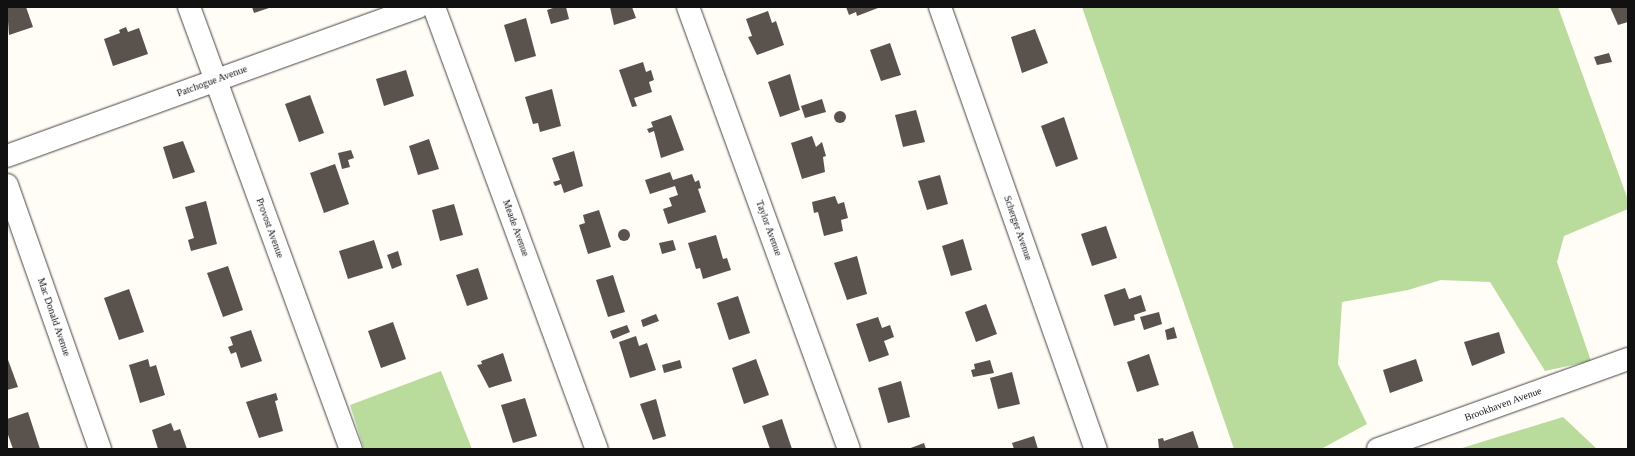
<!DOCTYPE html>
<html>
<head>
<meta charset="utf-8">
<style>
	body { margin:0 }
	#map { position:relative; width:1635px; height:456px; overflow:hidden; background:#fffdf5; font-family:Georgia,serif }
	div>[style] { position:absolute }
	.forest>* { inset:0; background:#b9dc9c }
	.building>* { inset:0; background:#5a524d }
	.round { border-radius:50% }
	.roads { filter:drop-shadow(0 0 1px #444) drop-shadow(0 0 1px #444) }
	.minor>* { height:22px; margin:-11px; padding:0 11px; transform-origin:11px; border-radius:11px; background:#fff }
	span { translate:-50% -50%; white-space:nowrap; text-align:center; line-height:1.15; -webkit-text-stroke:4px #fff; paint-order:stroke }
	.street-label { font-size:10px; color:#111 }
	.frame { position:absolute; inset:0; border:8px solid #111; pointer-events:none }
</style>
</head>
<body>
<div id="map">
	<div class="forest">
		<i style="clip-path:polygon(1082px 7px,1558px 7px,1628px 200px,1628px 209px,1564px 236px,1557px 262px,1591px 361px,1545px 371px,1490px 282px,1441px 280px,1408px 290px,1342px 302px,1338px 364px,1367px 424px,1321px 449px,1234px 449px)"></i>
		<i style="clip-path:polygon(441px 371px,472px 449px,364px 449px,350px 405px)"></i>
		<i style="clip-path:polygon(1563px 417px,1597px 449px,1459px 449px,1504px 435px)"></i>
	</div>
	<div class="building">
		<i style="clip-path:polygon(7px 7px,26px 7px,33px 27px,9px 35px)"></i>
		<i style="clip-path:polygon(252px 7px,272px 7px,254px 13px)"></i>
		<i style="clip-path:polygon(556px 7px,566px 7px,569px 19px,551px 24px,547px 10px)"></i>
		<i style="clip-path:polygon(610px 7px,632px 7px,636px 18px,614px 25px)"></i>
		<i style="clip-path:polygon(846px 7px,877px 7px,878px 8px,857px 16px,856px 12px,849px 15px)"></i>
		<i style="clip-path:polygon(1610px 7px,1628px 7px,1628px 22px,1618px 25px)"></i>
		<i style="clip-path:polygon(768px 11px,772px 23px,776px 21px,784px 45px,757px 55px,748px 37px,752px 36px,746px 19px)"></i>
		<i style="clip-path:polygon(526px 18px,536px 56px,515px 62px,504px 25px)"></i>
		<i style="clip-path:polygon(126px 27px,128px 32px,139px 28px,148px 54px,113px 66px,104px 39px,120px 33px,119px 30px)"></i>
		<i style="clip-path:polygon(1035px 29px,1048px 63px,1022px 73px,1011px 37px)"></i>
		<i style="clip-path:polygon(890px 43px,901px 75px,881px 81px,870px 50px)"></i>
		<i style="clip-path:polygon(1609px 53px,1612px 62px,1597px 65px,1594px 57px)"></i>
		<i style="clip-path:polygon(643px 62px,646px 72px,651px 70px,654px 80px,649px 82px,652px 92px,634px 98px,637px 106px,632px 107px,619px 70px)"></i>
		<i style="clip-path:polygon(406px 70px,414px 96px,384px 106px,376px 79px)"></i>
		<i style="clip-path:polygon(790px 74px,800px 110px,780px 117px,768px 82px)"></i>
		<i style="clip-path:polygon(552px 89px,561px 126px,540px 132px,538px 123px,533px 124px,525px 97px)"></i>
		<i style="clip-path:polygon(310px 95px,324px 133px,299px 142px,285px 104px)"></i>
		<i style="clip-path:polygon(822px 99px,826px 112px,805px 118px,801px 106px)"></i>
		<i style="clip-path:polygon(916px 110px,925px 142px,903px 147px,895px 115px)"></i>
		<i class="round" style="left:834px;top:111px;width:12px;height:12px"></i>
		<i style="clip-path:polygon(671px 115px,684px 150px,661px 158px,654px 131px,649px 133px,647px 129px,653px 127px,651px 122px)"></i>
		<i style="clip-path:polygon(1064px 117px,1078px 159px,1056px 167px,1041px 126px)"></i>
		<i style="clip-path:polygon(812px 136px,816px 147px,822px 142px,826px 156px,823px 157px,825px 172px,802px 179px,791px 143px)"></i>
		<i style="clip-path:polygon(429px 139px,439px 169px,418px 175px,409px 146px)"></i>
		<i style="clip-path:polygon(183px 141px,195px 172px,173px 179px,163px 147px)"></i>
		<i style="clip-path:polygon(351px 150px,354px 158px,348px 160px,350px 167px,342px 169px,338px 153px)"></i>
		<i style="clip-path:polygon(574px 151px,583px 186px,564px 193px,561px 184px,555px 186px,553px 182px,560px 180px,552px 158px)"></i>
		<i style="clip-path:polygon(335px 164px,349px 204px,324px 213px,310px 173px)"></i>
		<i style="clip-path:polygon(670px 172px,673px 180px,692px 174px,695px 182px,699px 180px,701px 188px,698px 189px,706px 212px,668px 224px,663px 209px,672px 206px,669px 198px,678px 195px,675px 186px,650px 194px,645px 180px)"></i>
		<i style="clip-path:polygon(940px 175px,948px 204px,927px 210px,918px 181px)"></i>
		<i style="clip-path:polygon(835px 196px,838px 204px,844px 202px,848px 218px,841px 220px,843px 231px,824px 236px,818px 212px,814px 213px,812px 202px)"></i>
		<i style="clip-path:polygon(206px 201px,217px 244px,191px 251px,188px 240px,194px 238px,185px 207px)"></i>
		<i style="clip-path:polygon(454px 204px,463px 235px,440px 241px,432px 210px)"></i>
		<i style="clip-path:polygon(599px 210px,611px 247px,588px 254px,579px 225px,585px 223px,583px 215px)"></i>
		<i style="clip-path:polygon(1106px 226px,1117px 258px,1092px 266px,1081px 234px)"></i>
		<i class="round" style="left:618px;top:229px;width:12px;height:12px"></i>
		<i style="clip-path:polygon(716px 235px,723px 259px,727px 258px,731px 270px,703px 279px,700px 268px,696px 269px,688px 243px)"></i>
		<i style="clip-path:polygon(963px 239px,972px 270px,951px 276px,942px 246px)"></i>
		<i style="clip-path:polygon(374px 240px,383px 268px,348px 279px,339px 251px)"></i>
		<i style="clip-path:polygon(673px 240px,676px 250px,662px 254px,659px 243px)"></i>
		<i style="clip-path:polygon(398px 251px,402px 265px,392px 269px,387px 255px)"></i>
		<i style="clip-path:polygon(857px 256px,867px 294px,847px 300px,834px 263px)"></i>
		<i style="clip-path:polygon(228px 266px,243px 310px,223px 317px,207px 273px)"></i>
		<i style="clip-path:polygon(478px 268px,488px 299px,467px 306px,456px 275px)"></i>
		<i style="clip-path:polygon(613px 275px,625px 312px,608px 317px,596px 280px)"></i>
		<i style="clip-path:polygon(1125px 288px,1129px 299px,1141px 295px,1146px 311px,1134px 315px,1135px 320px,1114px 326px,1104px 295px)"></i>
		<i style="clip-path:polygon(129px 289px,144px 332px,119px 340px,104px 298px)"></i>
		<i style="clip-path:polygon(738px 296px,750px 333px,729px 340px,717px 303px)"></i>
		<i style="clip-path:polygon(986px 304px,997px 334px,976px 342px,965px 312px)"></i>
		<i style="clip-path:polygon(1159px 312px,1162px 324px,1144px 330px,1140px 317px)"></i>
		<i style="clip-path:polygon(656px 314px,659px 321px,643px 327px,641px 320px)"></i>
		<i style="clip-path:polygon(878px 317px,882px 328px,890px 325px,894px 337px,884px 341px,889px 355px,869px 362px,856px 324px)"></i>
		<i style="clip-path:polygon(393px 322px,406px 359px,381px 368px,368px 331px)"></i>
		<i style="clip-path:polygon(627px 325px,630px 332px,613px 339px,610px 331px)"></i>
		<i style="clip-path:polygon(1174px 327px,1177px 338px,1167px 340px,1165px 330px)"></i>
		<i style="clip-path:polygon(251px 330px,262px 361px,241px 368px,236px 352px,231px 354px,228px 347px,233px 345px,230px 337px)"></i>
		<i style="clip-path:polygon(1499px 332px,1505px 353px,1472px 366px,1464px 342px)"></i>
		<i style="clip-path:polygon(636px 336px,639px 346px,647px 343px,656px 370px,630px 378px,619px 342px)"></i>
		<i style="clip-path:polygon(503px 353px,512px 381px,489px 388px,477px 365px,482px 364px,481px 361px)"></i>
		<i style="clip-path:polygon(1149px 354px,1159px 385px,1137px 392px,1127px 362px)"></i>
		<i style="clip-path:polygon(7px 357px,18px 387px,7px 390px)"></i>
		<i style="clip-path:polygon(148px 359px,150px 367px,156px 365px,165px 395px,140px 403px,129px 365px)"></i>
		<i style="clip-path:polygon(756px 359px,769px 395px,744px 404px,732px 368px)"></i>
		<i style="clip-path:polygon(1416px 359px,1423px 381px,1390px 393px,1383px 370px)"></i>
		<i style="clip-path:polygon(680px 360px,682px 368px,664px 373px,662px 365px)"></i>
		<i style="clip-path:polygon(990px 360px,994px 373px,973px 377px,971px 370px,975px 369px,974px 364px)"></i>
		<i style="clip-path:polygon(1012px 372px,1020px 404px,998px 409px,990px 378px)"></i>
		<i style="clip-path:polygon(901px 381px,910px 417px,888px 423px,878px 388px)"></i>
		<i style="clip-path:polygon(276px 393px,278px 400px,275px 401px,283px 431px,259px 438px,246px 402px)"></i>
		<i style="clip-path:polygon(525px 398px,537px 436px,513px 443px,501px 405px)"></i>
		<i style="clip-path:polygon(656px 399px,666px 436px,653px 440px,640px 404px)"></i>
		<i style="clip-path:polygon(28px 412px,40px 449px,13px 449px,7px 432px,7px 419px)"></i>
		<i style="clip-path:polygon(782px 419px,792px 449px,770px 449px,762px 426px)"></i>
		<i style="clip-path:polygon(171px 423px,174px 431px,180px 429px,187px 449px,158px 449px,152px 430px)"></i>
		<i style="clip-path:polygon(1193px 431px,1199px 449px,1159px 449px,1158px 439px,1163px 438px,1164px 441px)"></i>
		<i style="clip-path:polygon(1034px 436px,1038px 449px,1014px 449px,1012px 443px)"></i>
		<i style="clip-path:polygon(924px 443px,926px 449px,908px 449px)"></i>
	</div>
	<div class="roads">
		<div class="minor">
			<i style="left:189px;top:7px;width:471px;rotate:69.9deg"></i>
			<i style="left:434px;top:7px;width:471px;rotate:69.8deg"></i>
			<i style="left:688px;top:7px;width:470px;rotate:70deg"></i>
			<i style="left:940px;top:7px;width:469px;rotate:70.6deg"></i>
			<i style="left:7px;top:156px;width:437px;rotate:-19.9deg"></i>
			<i style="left:7px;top:185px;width:280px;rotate:70.6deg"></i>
			<i style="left:1378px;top:449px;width:266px;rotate:-19.8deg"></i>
		</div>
	</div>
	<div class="street-label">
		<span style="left:212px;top:81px;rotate:-20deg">Patchogue Avenue</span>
		<span style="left:270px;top:228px;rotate:70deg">Provost Avenue</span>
		<span style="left:516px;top:228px;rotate:70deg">Meade Avenue</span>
		<span style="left:769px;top:228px;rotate:70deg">Taylor Avenue</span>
		<span style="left:1018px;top:228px;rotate:71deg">Scherger Avenue</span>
		<span style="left:54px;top:317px;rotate:71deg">Mac Donald Avenue</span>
		<span style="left:1503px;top:404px;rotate:-20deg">Brookhaven Avenue</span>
	</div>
	<div class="frame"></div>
</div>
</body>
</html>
